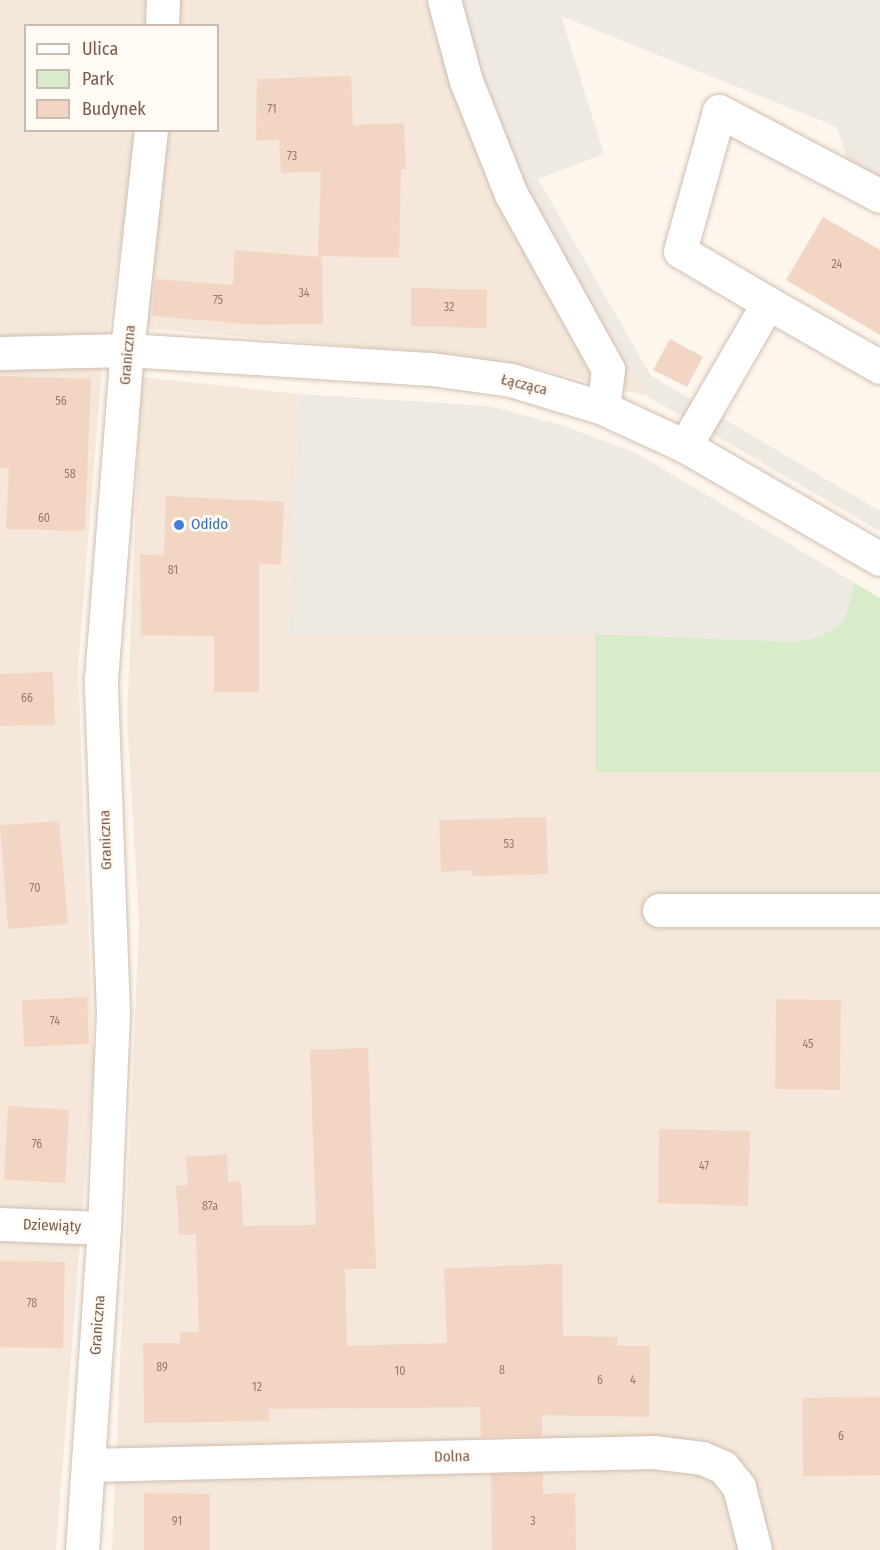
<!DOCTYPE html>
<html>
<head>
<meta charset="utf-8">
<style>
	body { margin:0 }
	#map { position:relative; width:880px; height:1550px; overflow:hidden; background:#fdf6ec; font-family:"Fira Sans Condensed",sans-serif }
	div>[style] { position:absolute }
	.residential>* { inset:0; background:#f5e8da }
	.industrial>* { inset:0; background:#efe9e4 }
	.green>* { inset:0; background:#d8ecc9 }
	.building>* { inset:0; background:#f3d5c3 }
	.roads { filter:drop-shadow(0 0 2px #d1beb0) drop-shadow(0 0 2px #d1beb0) }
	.minor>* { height:33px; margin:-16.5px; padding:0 16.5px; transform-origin:16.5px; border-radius:16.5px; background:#fff }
	.dots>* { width:16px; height:16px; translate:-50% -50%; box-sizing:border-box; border:3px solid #fffaf3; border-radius:50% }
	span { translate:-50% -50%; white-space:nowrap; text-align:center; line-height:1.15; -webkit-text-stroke:6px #fffaf3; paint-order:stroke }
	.number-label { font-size:12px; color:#987a6a }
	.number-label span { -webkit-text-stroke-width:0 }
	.street-label { font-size:15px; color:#7a5c4d }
	.shop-label { font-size:15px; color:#366cbe }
	.left { translate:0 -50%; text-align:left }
	.legend { position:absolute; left:24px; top:24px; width:195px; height:108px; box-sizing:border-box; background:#fffaf3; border:2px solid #cabbb1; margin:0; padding:8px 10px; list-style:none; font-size:18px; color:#7a5c4d }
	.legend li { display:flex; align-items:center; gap:12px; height:30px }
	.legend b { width:30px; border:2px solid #cabbb1 }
</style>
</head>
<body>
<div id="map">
	<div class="residential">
		<i style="clip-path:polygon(0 0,154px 0,154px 25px,26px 26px,26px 130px,138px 131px,101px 377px,78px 670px,94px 1065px,56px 1550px,0 1550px)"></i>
		<i style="clip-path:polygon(173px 0,449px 0,524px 186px,647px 396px,525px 365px,459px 355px,151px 329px,141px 317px,162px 131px,218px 130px,218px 26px,172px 25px)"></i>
		<i style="clip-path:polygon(141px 377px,299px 394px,288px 635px,595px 634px,595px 772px,880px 772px,880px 1550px,112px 1550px,139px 924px,127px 719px)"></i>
	</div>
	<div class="industrial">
		<i style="clip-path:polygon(449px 0,880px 0,880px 184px,850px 169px,837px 127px,561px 16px,604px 154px,538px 179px,651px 376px,880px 511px,880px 531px,647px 396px,524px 186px)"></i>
		<i style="clip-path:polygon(299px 394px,489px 406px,564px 426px,636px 453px,855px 583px,844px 621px,822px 636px,797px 642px,595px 634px,288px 635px)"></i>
	</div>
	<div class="green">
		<i style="clip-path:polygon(855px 583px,880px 598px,880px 772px,595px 772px,595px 634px,797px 642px,822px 636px,844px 621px)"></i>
	</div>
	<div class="building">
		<i style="clip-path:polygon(351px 76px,353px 125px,404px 123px,406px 169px,401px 169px,399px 258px,318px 256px,321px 172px,281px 173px,279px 140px,256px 141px,257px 79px)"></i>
		<i style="clip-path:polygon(823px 217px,880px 250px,880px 335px,786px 280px)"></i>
		<i style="clip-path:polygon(235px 250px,322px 257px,323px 324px,260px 325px,152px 316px,155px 279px,233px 285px)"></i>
		<i style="clip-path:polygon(411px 288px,487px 290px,487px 328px,411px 326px)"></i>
		<i style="clip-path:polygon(670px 339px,703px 357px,687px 387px,653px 370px)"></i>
		<i style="clip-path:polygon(0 376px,91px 379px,85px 531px,6px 529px,9px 468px,0 468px)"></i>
		<i style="clip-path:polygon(166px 496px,284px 502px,281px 565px,259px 564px,259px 692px,214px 692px,214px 636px,141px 635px,140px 554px,164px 555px)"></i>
		<i style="clip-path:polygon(53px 672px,55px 725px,0 726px,0 674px)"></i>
		<i style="clip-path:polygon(546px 817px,548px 874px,473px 876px,472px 870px,441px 872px,439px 820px)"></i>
		<i style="clip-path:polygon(59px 821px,68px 924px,8px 929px,0 825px)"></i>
		<i style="clip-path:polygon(87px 997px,89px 1044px,24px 1047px,22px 1000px)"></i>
		<i style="clip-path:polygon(776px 999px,841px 1000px,840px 1090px,775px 1089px)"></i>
		<i style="clip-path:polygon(368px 1048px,376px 1269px,345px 1269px,347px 1346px,447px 1343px,444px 1268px,562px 1264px,563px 1336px,618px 1337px,617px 1346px,650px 1346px,649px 1417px,542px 1415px,542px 1436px,481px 1437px,480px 1407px,269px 1409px,269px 1421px,144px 1423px,143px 1343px,180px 1343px,180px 1332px,199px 1332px,196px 1234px,179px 1235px,176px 1186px,188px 1185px,186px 1157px,227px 1154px,228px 1182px,241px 1181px,243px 1226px,316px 1225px,310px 1050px)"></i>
		<i style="clip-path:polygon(8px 1106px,69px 1110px,65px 1183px,4px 1180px)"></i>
		<i style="clip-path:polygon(659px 1129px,750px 1131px,748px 1206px,658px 1203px)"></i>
		<i style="clip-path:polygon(0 1261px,65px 1262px,63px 1348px,0 1347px)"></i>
		<i style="clip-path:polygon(880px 1397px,880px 1475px,803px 1476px,802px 1398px)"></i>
		<i style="clip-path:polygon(543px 1473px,543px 1494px,575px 1493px,576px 1550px,492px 1550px,491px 1474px)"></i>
		<i style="clip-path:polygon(144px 1493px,210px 1494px,210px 1550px,144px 1550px)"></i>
	</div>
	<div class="roads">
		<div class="minor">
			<i style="left:444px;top:0;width:84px;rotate:74.8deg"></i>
			<i style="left:466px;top:81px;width:122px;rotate:68.3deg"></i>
			<i style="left:511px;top:194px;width:200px;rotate:61deg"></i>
			<i style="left:608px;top:369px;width:39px;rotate:97deg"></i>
			<i style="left:162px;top:26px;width:26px;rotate:-88deg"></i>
			<i style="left:768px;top:303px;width:129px;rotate:29.7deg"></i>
			<i style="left:0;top:353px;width:127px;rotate:-1.4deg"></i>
			<i style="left:127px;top:350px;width:305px;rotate:3.6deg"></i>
			<i style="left:431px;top:369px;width:81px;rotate:7.8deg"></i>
			<i style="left:511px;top:380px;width:96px;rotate:16.9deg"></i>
			<i style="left:603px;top:408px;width:90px;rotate:24.9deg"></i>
			<i style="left:685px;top:446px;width:225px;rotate:30.1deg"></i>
			<i style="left:685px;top:446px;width:165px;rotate:-59.9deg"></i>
			<i style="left:768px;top:303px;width:102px;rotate:-149.4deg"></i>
			<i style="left:680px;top:251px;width:145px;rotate:-74.4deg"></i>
			<i style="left:719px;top:111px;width:182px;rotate:27.8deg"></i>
			<i style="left:659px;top:910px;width:221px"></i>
			<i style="left:0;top:1224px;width:104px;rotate:2.2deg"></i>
			<i style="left:89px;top:1465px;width:564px;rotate:-1.32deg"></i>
			<i style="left:653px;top:1452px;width:49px;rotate:7deg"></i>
			<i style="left:702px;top:1458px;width:23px;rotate:23deg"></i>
			<i style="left:723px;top:1467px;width:26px;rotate:51deg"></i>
			<i style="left:739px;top:1487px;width:65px;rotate:75.7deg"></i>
			<i style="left:82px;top:1550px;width:323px;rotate:-86.1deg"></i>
			<i style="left:104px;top:1228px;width:214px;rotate:-87.6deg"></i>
			<i style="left:113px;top:1014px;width:335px;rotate:-92.1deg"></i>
			<i style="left:101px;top:679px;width:330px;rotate:-85.5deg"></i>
			<i style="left:127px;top:350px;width:221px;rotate:-83.8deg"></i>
		</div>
	</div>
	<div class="dots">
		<i style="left:179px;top:525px;background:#3f7fe0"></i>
	</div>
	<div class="number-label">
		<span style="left:272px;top:110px">71</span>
		<span style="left:292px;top:157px">73</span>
		<span style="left:837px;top:265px">24</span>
		<span style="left:304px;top:294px">34</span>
		<span style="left:218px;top:301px">75</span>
		<span style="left:449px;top:308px">32</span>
		<span style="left:61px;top:402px">56</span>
		<span style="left:70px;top:475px">58</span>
		<span style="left:44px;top:519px">60</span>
		<span style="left:173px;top:571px">81</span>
		<span style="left:27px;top:699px">66</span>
		<span style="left:509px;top:845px">53</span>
		<span style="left:35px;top:889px">70</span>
		<span style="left:55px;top:1022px">74</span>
		<span style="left:808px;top:1045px">45</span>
		<span style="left:37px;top:1145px">76</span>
		<span style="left:704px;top:1167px">47</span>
		<span style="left:210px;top:1207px">87a</span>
		<span style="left:32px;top:1304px">78</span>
		<span style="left:162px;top:1368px">89</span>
		<span style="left:502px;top:1371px">8</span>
		<span style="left:400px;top:1372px">10</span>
		<span style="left:600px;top:1381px">6</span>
		<span style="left:633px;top:1381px">4</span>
		<span style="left:257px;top:1388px">12</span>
		<span style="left:841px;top:1437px">6</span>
		<span style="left:177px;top:1522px">91</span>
		<span style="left:533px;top:1522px">3</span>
	</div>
	<div class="street-label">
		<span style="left:128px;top:355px;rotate:-85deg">Graniczna</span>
		<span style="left:524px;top:385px;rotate:14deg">Łącząca</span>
		<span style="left:106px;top:840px;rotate:-92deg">Graniczna</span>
		<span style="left:52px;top:1226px;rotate:2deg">Dziewiąty</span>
		<span style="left:98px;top:1325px;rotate:-86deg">Graniczna</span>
		<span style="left:452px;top:1457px;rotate:-1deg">Dolna</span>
	</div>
	<div class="shop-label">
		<span class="left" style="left:191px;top:525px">Odido</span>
	</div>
	<ul class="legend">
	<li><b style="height:8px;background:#fff"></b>Ulica</li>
	<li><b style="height:16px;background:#d8ecc9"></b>Park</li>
	<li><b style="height:16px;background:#f3d5c3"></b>Budynek</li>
	</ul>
</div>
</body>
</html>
